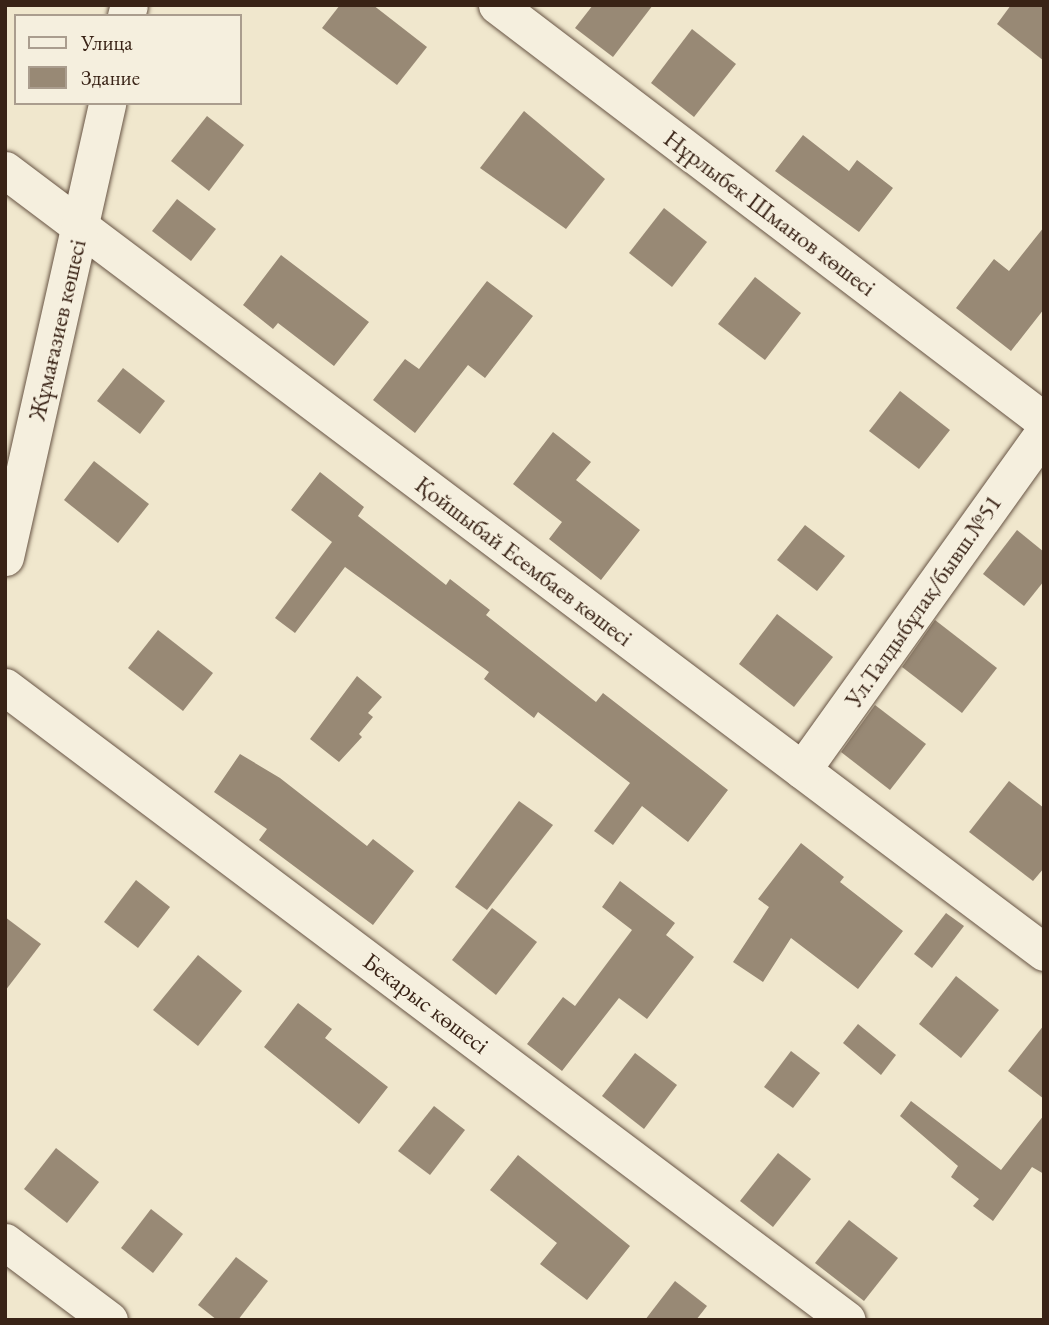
<!DOCTYPE html>
<html>
<head>
<meta charset="utf-8">
<style>
	body { margin:0 }
	#map { position:relative; width:1049px; height:1325px; overflow:hidden; background:#f0e7cd; font-family:"EB Garamond",serif }
	div>[style] { position:absolute }
	.building>* { inset:0; background:#988975 }
	.roads { filter:drop-shadow(0 0 2px #675444) drop-shadow(0 0 2px #675444) }
	.minor>* { height:37px; margin:-18.5px; padding:0 18.5px; transform-origin:18.5px; border-radius:18.5px; background:#f5efde }
	span { translate:-50% -50%; white-space:nowrap; text-align:center; line-height:1.15; -webkit-text-stroke:6px #f5efde; paint-order:stroke }
	.street-label { font-size:24px; color:#392316 }
	.frame { position:absolute; inset:0; border:7px solid #392316; pointer-events:none }
	.legend { position:absolute; left:14px; top:14px; width:228px; height:91px; box-sizing:border-box; background:#f5efde; border:2px solid #aa9d8e; margin:0; padding:9px 12px; list-style:none; font-size:21px; color:#392316 }
	.legend li { display:flex; align-items:center; gap:14px; height:35px }
	.legend b { width:35px; border:2px solid #aa9d8e }
</style>
</head>
<body>
<div id="map">
	<div class="building">
		<i style="clip-path:polygon(340px 5px,373px 5px,427px 47px,397px 85px,322px 28px)"></i>
		<i style="clip-path:polygon(593px 5px,653px 5px,613px 57px,575px 28px)"></i>
		<i style="clip-path:polygon(1011px 5px,1044px 5px,1044px 61px,997px 24px)"></i>
		<i style="clip-path:polygon(692px 29px,736px 64px,694px 117px,651px 83px)"></i>
		<i style="clip-path:polygon(524px 111px,605px 179px,566px 229px,480px 168px)"></i>
		<i style="clip-path:polygon(207px 116px,244px 145px,209px 191px,171px 161px)"></i>
		<i style="clip-path:polygon(803px 135px,849px 171px,857px 160px,893px 188px,859px 232px,775px 171px)"></i>
		<i style="clip-path:polygon(177px 199px,216px 229px,191px 261px,152px 231px)"></i>
		<i style="clip-path:polygon(664px 208px,707px 242px,672px 287px,629px 253px)"></i>
		<i style="clip-path:polygon(1044px 227px,1044px 309px,1011px 351px,956px 308px,994px 259px,1009px 271px)"></i>
		<i style="clip-path:polygon(281px 255px,369px 322px,334px 366px,278px 323px,273px 329px,243px 305px)"></i>
		<i style="clip-path:polygon(755px 277px,801px 313px,765px 360px,718px 324px)"></i>
		<i style="clip-path:polygon(487px 281px,533px 316px,485px 378px,468px 365px,415px 433px,373px 400px,405px 359px,419px 369px)"></i>
		<i style="clip-path:polygon(123px 368px,165px 401px,140px 434px,97px 401px)"></i>
		<i style="clip-path:polygon(900px 391px,950px 430px,919px 469px,869px 431px)"></i>
		<i style="clip-path:polygon(553px 432px,591px 462px,576px 480px,640px 530px,601px 580px,549px 539px,562px 522px,513px 484px)"></i>
		<i style="clip-path:polygon(94px 461px,149px 504px,118px 543px,64px 500px)"></i>
		<i style="clip-path:polygon(320px 472px,364px 507px,358px 516px,446px 585px,450px 579px,490px 610px,486px 615px,596px 702px,603px 693px,728px 790px,688px 842px,642px 806px,613px 845px,594px 831px,630px 783px,538px 712px,534px 718px,484px 679px,489px 672px,345px 567px,295px 633px,275px 618px,332px 542px,291px 510px)"></i>
		<i style="clip-path:polygon(805px 525px,845px 556px,817px 591px,777px 560px)"></i>
		<i style="clip-path:polygon(1017px 530px,1044px 552px,1044px 581px,1024px 606px,983px 574px)"></i>
		<i style="clip-path:polygon(777px 614px,833px 657px,794px 707px,739px 664px)"></i>
		<i style="clip-path:polygon(935px 620px,997px 668px,962px 713px,902px 667px)"></i>
		<i style="clip-path:polygon(158px 630px,213px 673px,183px 711px,128px 668px)"></i>
		<i style="clip-path:polygon(357px 676px,382px 697px,368px 713px,373px 717px,359px 734px,362px 737px,339px 762px,310px 739px)"></i>
		<i style="clip-path:polygon(875px 705px,926px 744px,890px 790px,841px 752px)"></i>
		<i style="clip-path:polygon(240px 754px,280px 778px,367px 846px,373px 839px,414px 871px,373px 925px,259px 840px,267px 829px,214px 792px)"></i>
		<i style="clip-path:polygon(1009px 781px,1044px 808px,1044px 868px,1033px 881px,969px 832px)"></i>
		<i style="clip-path:polygon(519px 801px,553px 825px,487px 910px,455px 887px)"></i>
		<i style="clip-path:polygon(801px 843px,844px 877px,840px 882px,903px 931px,858px 989px,791px 938px,763px 982px,733px 962px,769px 907px,758px 899px)"></i>
		<i style="clip-path:polygon(136px 880px,170px 907px,138px 948px,104px 922px)"></i>
		<i style="clip-path:polygon(620px 881px,675px 923px,666px 935px,694px 957px,647px 1019px,619px 998px,562px 1071px,527px 1044px,563px 997px,575px 1006px,632px 930px,602px 907px)"></i>
		<i style="clip-path:polygon(492px 908px,537px 942px,496px 995px,452px 960px)"></i>
		<i style="clip-path:polygon(946px 913px,964px 926px,932px 968px,914px 954px)"></i>
		<i style="clip-path:polygon(5px 917px,41px 944px,5px 991px)"></i>
		<i style="clip-path:polygon(198px 955px,242px 991px,198px 1046px,153px 1010px)"></i>
		<i style="clip-path:polygon(956px 976px,999px 1010px,961px 1058px,919px 1024px)"></i>
		<i style="clip-path:polygon(298px 1003px,332px 1029px,325px 1038px,388px 1087px,359px 1124px,264px 1047px)"></i>
		<i style="clip-path:polygon(858px 1024px,896px 1055px,881px 1075px,843px 1043px)"></i>
		<i style="clip-path:polygon(1044px 1025px,1044px 1099px,1008px 1071px)"></i>
		<i style="clip-path:polygon(791px 1051px,820px 1073px,793px 1108px,764px 1087px)"></i>
		<i style="clip-path:polygon(635px 1053px,677px 1085px,644px 1129px,602px 1096px)"></i>
		<i style="clip-path:polygon(911px 1101px,1001px 1170px,1044px 1115px,1044px 1174px,1032px 1167px,993px 1221px,973px 1206px,979px 1199px,951px 1177px,958px 1166px,900px 1116px)"></i>
		<i style="clip-path:polygon(434px 1106px,465px 1130px,430px 1175px,398px 1151px)"></i>
		<i style="clip-path:polygon(56px 1148px,99px 1182px,67px 1223px,24px 1189px)"></i>
		<i style="clip-path:polygon(778px 1153px,811px 1179px,773px 1227px,740px 1201px)"></i>
		<i style="clip-path:polygon(518px 1155px,630px 1246px,587px 1300px,540px 1264px,557px 1243px,490px 1190px)"></i>
		<i style="clip-path:polygon(151px 1209px,183px 1234px,153px 1273px,121px 1248px)"></i>
		<i style="clip-path:polygon(849px 1220px,898px 1258px,864px 1301px,815px 1263px)"></i>
		<i style="clip-path:polygon(236px 1257px,268px 1281px,238px 1320px,217px 1320px,198px 1305px)"></i>
		<i style="clip-path:polygon(675px 1281px,707px 1306px,696px 1320px,645px 1320px)"></i>
	</div>
	<div class="roads">
		<div class="minor">
			<i style="left:497px;top:5px;width:687px;rotate:37.25deg"></i>
			<i style="left:126px;top:16px;width:11px;rotate:-75deg"></i>
			<i style="left:5px;top:170px;width:1300px;rotate:36.97deg"></i>
			<i style="left:5px;top:557px;width:465px;rotate:-77.3deg"></i>
			<i style="left:5px;top:687px;width:1053px;rotate:36.94deg"></i>
			<i style="left:802px;top:770px;width:416px;rotate:-54.4deg"></i>
			<i style="left:5px;top:1242px;width:130px;rotate:36.9deg"></i>
		</div>
	</div>
	<div class="street-label">
		<span style="left:770px;top:213px;rotate:37deg">Нұрлыбек Шманов көшесі</span>
		<span style="left:57px;top:330px;rotate:-77deg">Жұмағазиев көшесі</span>
		<span style="left:524px;top:561px;rotate:37deg">Қойшыбай Есембаев көшесі</span>
		<span style="left:923px;top:601px;rotate:-55deg">Ул.Талдыбұлақ/бывш.№51</span>
		<span style="left:426px;top:1003px;rotate:37deg">Бекарыс көшесі</span>
	</div>
	<div class="frame"></div>
	<ul class="legend">
	<li><b style="height:9px;background:#f5efde"></b>Улица</li>
	<li><b style="height:19px;background:#988975"></b>Здание</li>
	</ul>
</div>
</body>
</html>
